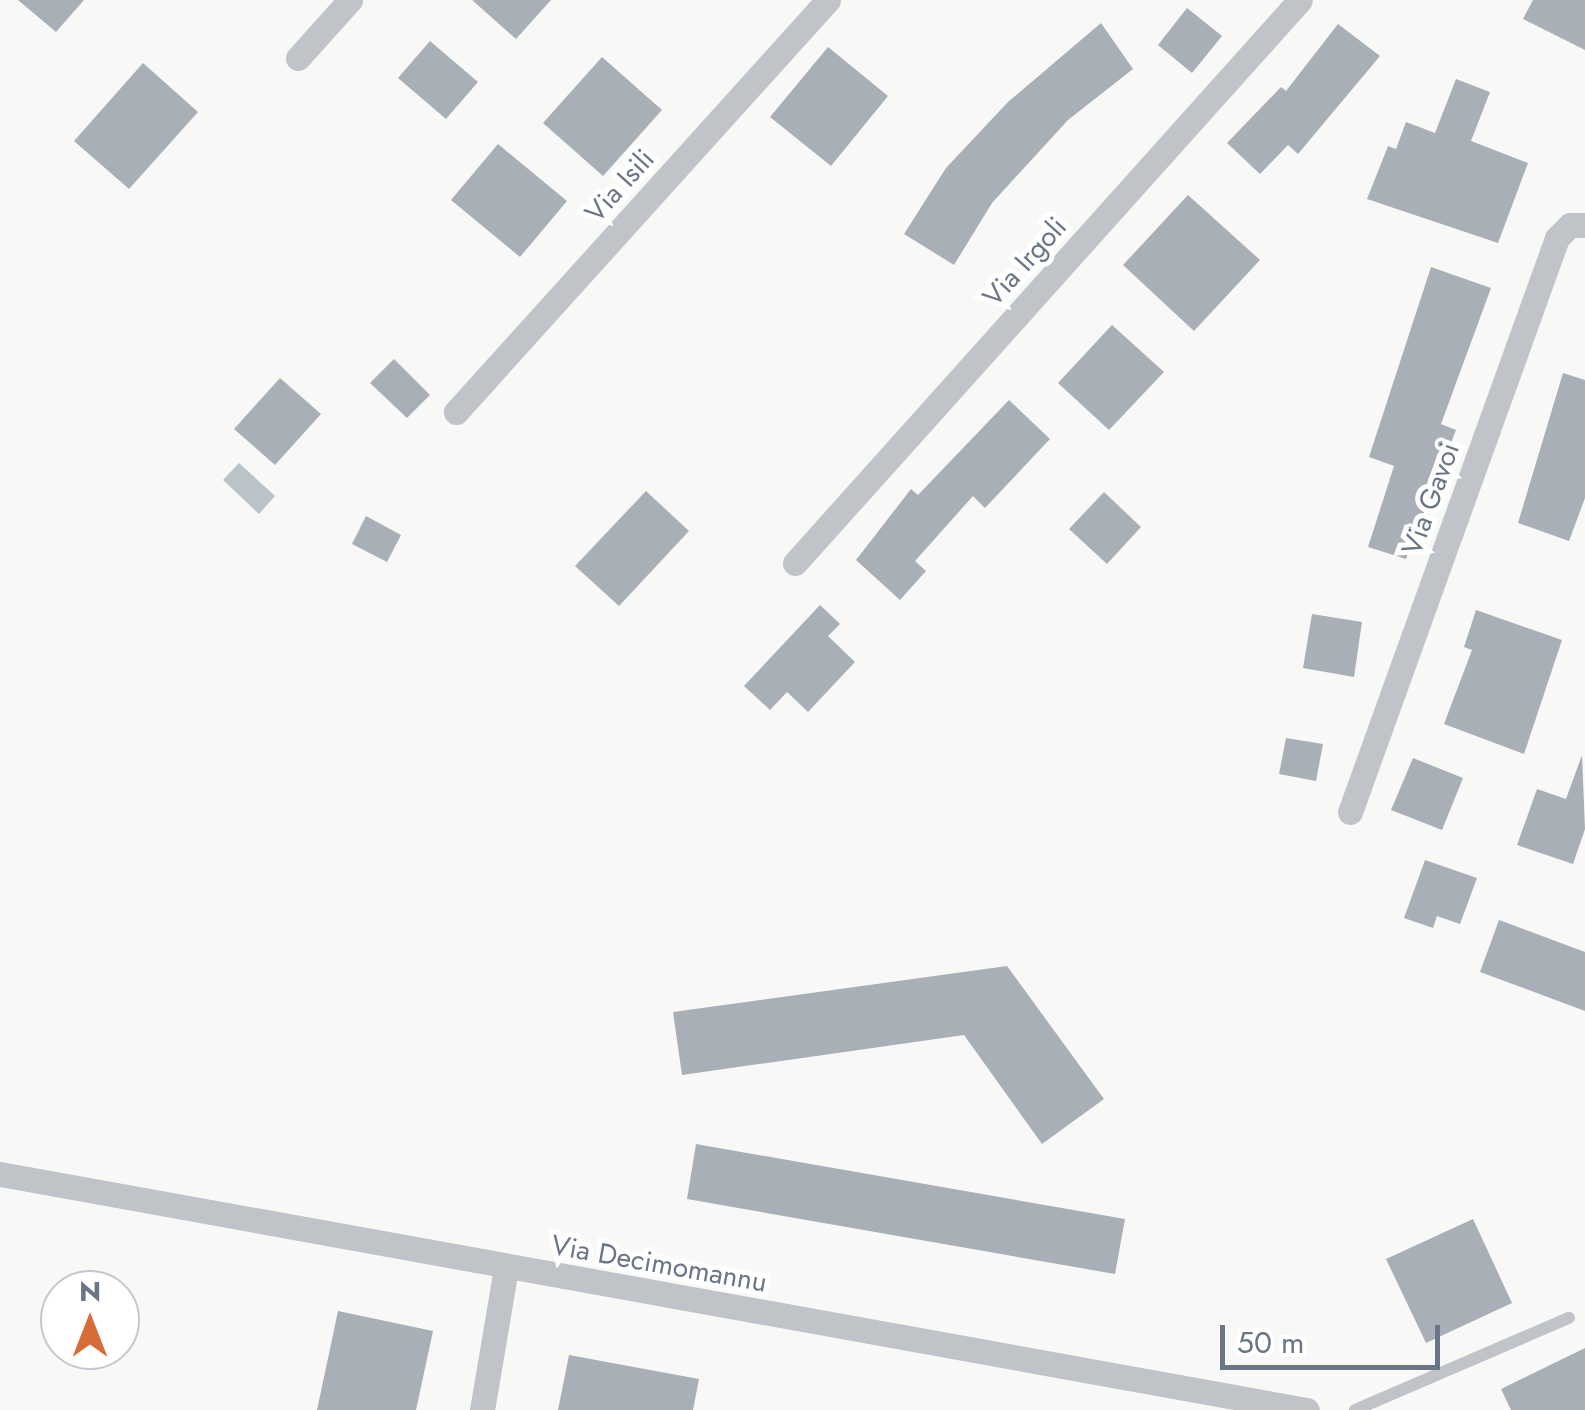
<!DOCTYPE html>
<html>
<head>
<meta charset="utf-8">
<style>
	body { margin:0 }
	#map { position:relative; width:1585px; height:1410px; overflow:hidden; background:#f8f9f6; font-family:Jost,sans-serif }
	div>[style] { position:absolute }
	.water>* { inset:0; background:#bac3c8 }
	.building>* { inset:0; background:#a9afb6 }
	.lane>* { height:12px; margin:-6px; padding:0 6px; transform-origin:6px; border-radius:6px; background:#c0c4c8 }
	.street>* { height:25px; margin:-12.5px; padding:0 12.5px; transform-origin:12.5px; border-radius:12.5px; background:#c0c4c8 }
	span { translate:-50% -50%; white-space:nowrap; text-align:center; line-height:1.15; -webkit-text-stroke:10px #fff; paint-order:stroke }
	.street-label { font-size:28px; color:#6a7685 }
	.north { position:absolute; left:40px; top:1270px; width:100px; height:100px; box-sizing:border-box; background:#fff; border:2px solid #c3c8ce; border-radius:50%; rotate:0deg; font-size:28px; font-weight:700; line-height:40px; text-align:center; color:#6a7685 }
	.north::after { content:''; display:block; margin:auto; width:35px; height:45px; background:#d66d39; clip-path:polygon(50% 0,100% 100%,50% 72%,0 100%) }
	.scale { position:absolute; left:1220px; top:1325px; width:220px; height:45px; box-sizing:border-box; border:5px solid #6a7685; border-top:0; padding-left:12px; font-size:30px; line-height:35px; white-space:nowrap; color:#6a7685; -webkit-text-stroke:8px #fff; paint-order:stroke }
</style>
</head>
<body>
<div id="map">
	<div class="water">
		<i style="clip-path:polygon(239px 463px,275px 496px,259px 514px,223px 480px)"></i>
	</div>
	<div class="building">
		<i style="clip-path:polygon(18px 0,84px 0,56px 32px)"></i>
		<i style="clip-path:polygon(472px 0,551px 0,516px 39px)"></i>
		<i style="clip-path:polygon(1533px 0,1585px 0,1585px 50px,1523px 19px)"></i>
		<i style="clip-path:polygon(1187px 8px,1222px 36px,1192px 73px,1158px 45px)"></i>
		<i style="clip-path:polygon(1101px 23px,1133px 69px,1068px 120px,992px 203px,954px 265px,904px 234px,946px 168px,1008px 102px)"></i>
		<i style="clip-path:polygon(1338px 24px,1380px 56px,1298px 154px,1288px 145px,1260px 174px,1227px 143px,1281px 87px,1286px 91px)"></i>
		<i style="clip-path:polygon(430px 41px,478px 82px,446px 119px,398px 78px)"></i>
		<i style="clip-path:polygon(828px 47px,888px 96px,831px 166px,770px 117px)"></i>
		<i style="clip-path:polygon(602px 57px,662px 110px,603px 176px,543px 123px)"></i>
		<i style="clip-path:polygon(143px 63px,198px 112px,129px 189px,74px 141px)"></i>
		<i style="clip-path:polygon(1456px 79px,1490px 92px,1471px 141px,1528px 163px,1498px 243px,1367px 199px,1388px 146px,1396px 149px,1406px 122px,1435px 133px)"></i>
		<i style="clip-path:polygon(498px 144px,567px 201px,520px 257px,451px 200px)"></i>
		<i style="clip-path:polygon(1188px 195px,1260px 260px,1194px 331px,1123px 265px)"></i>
		<i style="clip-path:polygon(1431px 267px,1491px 288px,1441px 424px,1456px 430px,1406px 559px,1368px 547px,1394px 466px,1369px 457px)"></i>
		<i style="clip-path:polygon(1112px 325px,1164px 372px,1109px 430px,1058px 383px)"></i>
		<i style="clip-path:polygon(394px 359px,430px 395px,407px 418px,370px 383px)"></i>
		<i style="clip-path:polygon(1563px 373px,1585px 380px,1585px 498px,1569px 541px,1518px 523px)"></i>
		<i style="clip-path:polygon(280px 378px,321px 414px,275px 465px,234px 429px)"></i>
		<i style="clip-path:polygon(1009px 400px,1050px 439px,985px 508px,973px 496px,915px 561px,926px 571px,900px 600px,856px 560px,911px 489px,918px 495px)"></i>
		<i style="clip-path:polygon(646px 491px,689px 531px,619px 606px,575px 566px)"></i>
		<i style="clip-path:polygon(1104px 492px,1141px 527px,1107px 564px,1069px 529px)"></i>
		<i style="clip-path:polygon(366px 516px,401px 535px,387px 562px,352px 544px)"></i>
		<i style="clip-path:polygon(820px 605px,840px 624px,828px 636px,855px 662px,808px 712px,787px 692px,770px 710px,744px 686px)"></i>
		<i style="clip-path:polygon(1476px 610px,1562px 640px,1524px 754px,1444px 724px,1472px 650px,1464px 647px)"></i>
		<i style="clip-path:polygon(1312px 614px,1362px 622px,1354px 677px,1303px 668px)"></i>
		<i style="clip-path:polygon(1286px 738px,1323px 744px,1316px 781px,1279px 774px)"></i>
		<i style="clip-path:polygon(1582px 755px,1585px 829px,1573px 864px,1517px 845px,1537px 789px,1566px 799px)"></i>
		<i style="clip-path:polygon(1413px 758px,1463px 778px,1442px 830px,1391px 810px)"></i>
		<i style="clip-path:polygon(1425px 860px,1477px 878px,1460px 924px,1437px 916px,1433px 928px,1404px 918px)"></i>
		<i style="clip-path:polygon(1499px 920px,1585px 952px,1585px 1011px,1480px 972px)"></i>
		<i style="clip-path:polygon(1007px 966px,1104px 1099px,1042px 1144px,964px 1035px,682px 1075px,673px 1012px)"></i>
		<i style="clip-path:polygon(696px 1144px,1125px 1219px,1115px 1274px,687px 1199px)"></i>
		<i style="clip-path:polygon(1473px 1219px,1512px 1303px,1426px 1343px,1386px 1259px)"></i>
		<i style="clip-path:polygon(338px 1311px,433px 1331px,416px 1410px,317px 1410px)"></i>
		<i style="clip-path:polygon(1585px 1348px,1585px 1410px,1511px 1410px,1501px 1389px)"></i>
		<i style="clip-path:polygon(569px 1355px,699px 1379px,693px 1410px,558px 1410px)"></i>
	</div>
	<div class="lane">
		<i style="left:1355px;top:1410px;width:233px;rotate:-23.3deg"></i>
	</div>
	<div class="street">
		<i style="left:298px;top:58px;width:78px;rotate:-48.1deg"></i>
		<i style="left:456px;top:412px;width:555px;rotate:-47.92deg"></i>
		<i style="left:795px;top:563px;width:756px;rotate:-48.11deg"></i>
		<i style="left:1350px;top:812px;width:610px;rotate:-70.17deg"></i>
		<i style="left:1557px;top:238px;width:18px;rotate:-45deg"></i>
		<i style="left:1570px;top:225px;width:15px"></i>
		<i style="left:0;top:1174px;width:1328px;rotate:10.24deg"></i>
		<i style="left:482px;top:1410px;width:144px;rotate:-80.4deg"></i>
	</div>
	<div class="street-label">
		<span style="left:620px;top:186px;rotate:-48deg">Via Isili</span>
		<span style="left:1025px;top:262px;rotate:-48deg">Via Irgoli</span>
		<span style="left:1431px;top:499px;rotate:-70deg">Via Gavoi</span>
		<span style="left:659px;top:1264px;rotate:10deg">Via Decimomannu</span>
	</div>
	<div class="north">N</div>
	<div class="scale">50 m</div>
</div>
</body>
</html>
